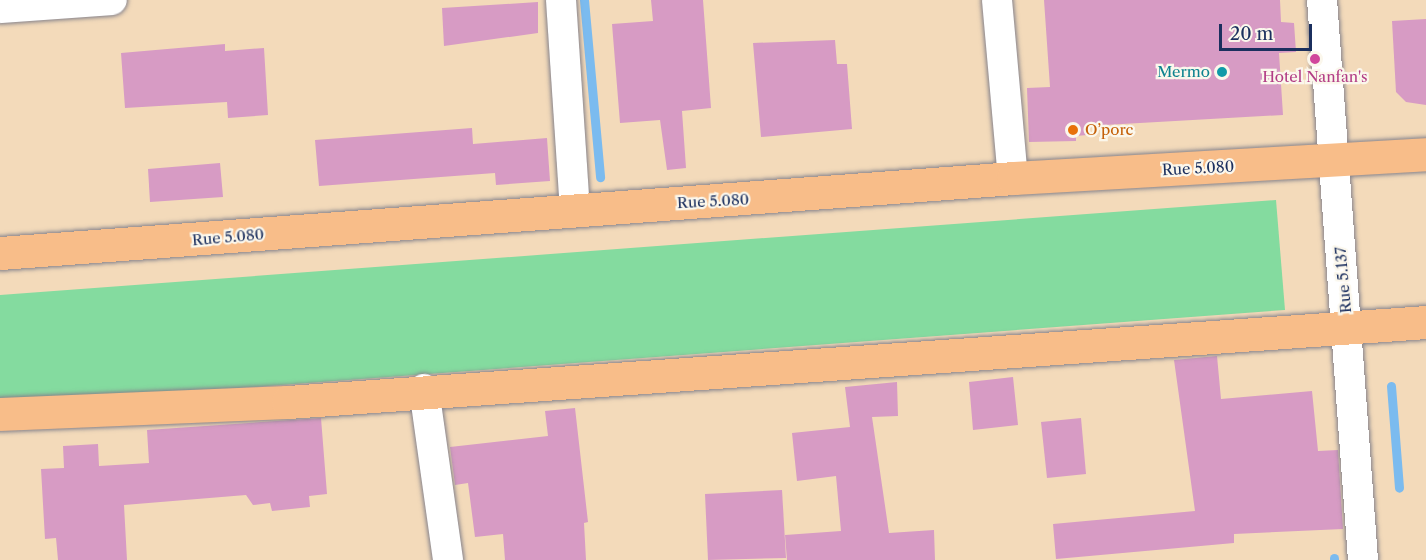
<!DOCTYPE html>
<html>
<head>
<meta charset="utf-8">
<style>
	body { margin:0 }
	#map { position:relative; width:1426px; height:560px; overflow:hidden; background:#f3daba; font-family:"Libre Caslon Text",serif }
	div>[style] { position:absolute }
	.green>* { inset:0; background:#84db9f }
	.stream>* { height:9px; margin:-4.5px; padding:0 4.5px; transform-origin:4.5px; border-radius:4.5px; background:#7bbbef }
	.building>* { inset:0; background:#d79bc4 }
	.roads { filter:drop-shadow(0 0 2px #87848c) drop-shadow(0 0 2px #87848c) }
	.minor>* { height:30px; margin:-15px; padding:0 15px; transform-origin:15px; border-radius:15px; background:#fff }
	.major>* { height:33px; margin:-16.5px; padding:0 16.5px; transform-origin:16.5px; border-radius:16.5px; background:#f8bd89 }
	.dots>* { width:16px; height:16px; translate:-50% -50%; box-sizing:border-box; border:3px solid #fbf7ec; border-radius:50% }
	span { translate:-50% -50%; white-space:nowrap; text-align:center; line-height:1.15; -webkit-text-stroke:4.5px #fbf7ec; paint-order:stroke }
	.culture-label { font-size:15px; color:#0d838f }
	.right { translate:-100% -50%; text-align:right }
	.hotel-label { font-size:15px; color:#b23c85 }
	.food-label { font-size:15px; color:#c56008 }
	.left { translate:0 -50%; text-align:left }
	.street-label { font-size:15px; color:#1b2f5e }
	.scale { position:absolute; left:1219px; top:24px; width:93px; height:27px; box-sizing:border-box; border:3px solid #1b2f5e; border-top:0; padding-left:8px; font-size:18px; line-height:21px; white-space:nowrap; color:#1b2f5e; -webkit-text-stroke:4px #fbf7ec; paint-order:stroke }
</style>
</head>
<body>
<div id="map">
	<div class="green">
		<i style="clip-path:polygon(1276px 200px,1285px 310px,0 406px,0 295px)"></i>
	</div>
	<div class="stream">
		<i style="left:584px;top:0;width:178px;rotate:84.8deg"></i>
		<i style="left:1391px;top:386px;width:102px;rotate:85.5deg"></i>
		<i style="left:1334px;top:558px;width:2px;rotate:90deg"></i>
	</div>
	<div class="building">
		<i style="clip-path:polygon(651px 0,703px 0,711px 108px,682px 111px,686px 168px,667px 170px,660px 120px,620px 123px,612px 24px,653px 21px)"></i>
		<i style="clip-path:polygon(1044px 0,1280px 0,1281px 22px,1294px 23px,1296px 52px,1279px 53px,1283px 115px,1087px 126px,1087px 135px,1076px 136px,1076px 141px,1029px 142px,1027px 88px,1050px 87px)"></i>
		<i style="clip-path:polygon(538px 2px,538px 33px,444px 46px,442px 8px)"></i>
		<i style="clip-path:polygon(1426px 19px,1426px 105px,1406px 102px,1396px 92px,1392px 21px)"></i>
		<i style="clip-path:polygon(835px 40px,837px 64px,847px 64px,852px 129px,761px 137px,753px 43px)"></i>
		<i style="clip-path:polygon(225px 44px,225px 51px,264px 48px,268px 115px,228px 118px,227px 102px,125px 108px,121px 53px)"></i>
		<i style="clip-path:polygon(472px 128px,473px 144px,547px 138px,550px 181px,496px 185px,495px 173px,319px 186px,315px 140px)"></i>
		<i style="clip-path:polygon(220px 163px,223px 197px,150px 202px,148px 169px)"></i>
		<i style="clip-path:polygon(1217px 356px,1221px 399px,1312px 391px,1318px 451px,1338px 450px,1343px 529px,1234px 534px,1234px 543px,1056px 559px,1053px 524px,1195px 511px,1174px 360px)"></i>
		<i style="clip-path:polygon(1013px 377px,1018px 425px,973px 430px,969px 382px)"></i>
		<i style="clip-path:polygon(897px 382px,898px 416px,872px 417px,889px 533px,934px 530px,935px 560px,787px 560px,785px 535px,841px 531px,836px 476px,797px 481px,792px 433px,850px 427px,845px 387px)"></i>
		<i style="clip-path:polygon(575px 408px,588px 522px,584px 523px,586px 560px,505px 560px,503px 534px,475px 537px,468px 483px,455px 485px,450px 447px,548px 436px,545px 411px)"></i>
		<i style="clip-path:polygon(321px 418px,327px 494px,309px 496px,310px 507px,272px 511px,270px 503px,253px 505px,246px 495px,124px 505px,127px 560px,58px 560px,56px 538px,45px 539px,41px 469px,64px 468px,63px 446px,98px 444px,99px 466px,149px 463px,147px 430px)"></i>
		<i style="clip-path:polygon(1081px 418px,1086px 474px,1047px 478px,1041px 422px)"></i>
		<i style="clip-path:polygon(782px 490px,786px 558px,708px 560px,705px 494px)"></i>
	</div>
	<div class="roads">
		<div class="minor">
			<i style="left:561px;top:0;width:209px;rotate:86.2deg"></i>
			<i style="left:997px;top:0;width:179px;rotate:84.9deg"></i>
			<i style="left:1322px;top:0;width:561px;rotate:85.81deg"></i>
			<i style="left:0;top:8px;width:112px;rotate:-4.1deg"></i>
			<i style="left:424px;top:389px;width:173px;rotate:82deg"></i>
		</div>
		<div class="major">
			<i style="left:0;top:253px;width:1016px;rotate:-4.23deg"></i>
			<i style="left:1013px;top:178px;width:414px;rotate:-3.3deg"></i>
			<i style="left:0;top:414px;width:288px;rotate:-2.4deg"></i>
			<i style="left:288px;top:402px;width:1141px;rotate:-4.02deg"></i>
		</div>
	</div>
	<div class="dots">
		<i style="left:1315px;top:59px;background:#d1479c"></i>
		<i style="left:1222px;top:72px;background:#0f9aa8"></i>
		<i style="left:1073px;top:130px;background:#e8710a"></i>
	</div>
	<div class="culture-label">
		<span class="right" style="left:1210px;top:72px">Mermo</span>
	</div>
	<div class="hotel-label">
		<span style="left:1315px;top:77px">Hotel Nanfan's</span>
	</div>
	<div class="food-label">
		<span class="left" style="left:1085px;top:130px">O’porc</span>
	</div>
	<div class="street-label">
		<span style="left:1198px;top:168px;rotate:-3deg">Rue 5.080</span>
		<span style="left:713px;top:201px;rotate:-3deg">Rue 5.080</span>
		<span style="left:228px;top:237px;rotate:-5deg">Rue 5.080</span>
		<span style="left:1343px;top:280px;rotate:-95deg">Rue 5.137</span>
	</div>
	<div class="scale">20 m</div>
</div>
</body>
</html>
